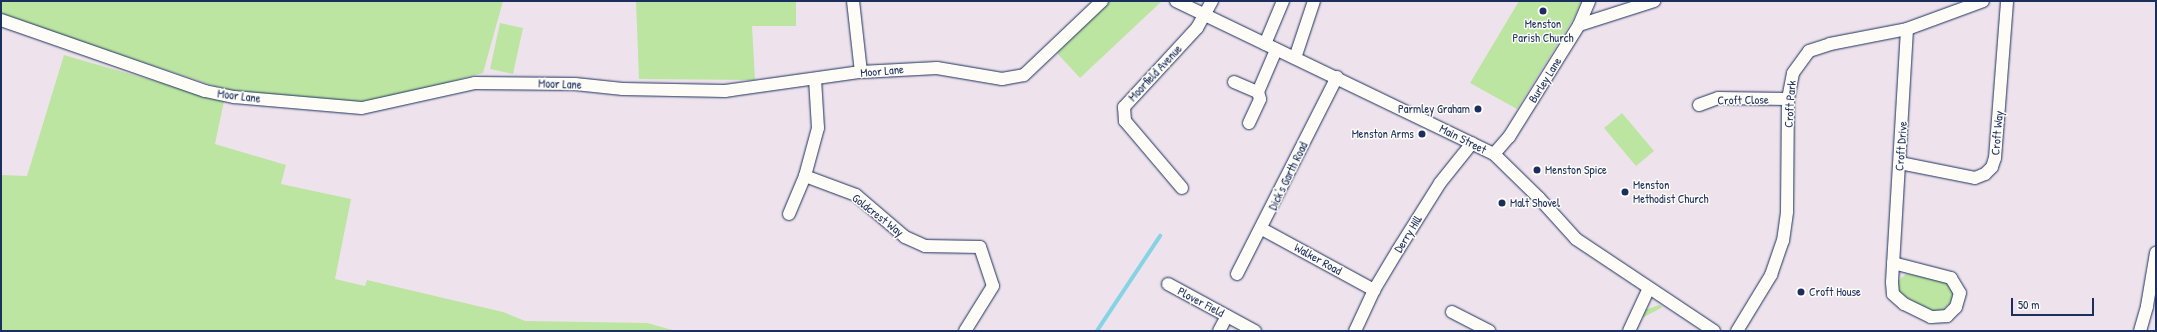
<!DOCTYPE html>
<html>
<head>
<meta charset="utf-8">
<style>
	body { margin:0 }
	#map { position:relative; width:2157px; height:332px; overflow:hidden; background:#eee3ec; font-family:"Patrick Hand",sans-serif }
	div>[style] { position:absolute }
	.green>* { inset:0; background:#bce5a1 }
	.stream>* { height:3.5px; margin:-1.75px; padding:0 1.75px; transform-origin:1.75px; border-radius:1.75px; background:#87d3e6 }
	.roads { filter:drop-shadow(0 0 1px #1b2f5e) drop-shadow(0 0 1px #1b2f5e) }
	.minor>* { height:12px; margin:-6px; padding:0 6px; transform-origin:6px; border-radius:6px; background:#fdfcf7 }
	.dots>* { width:11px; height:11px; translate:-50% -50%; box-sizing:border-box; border:2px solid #fdfcf7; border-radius:50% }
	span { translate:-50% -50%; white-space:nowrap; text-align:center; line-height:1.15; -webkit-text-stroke:3px #fdfcf7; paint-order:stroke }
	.poi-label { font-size:12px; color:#1b2f5e }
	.right { translate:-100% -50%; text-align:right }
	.left { translate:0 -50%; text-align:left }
	.street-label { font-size:12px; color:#1b2f5e }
	.frame { position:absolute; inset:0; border:2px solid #1b2f5e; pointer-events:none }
	.scale { position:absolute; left:2011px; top:298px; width:83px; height:18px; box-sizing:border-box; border:2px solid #1b2f5e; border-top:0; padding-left:5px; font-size:12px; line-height:14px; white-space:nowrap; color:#1b2f5e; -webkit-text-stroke:3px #fdfcf7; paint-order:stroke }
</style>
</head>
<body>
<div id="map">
	<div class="green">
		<i style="clip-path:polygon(1px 1px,503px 1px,483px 73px,356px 107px,227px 90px,1px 15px)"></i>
		<i style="clip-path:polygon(636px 1px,796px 1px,796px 26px,752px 26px,755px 80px,639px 79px)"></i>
		<i style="clip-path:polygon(1111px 1px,1162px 1px,1080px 78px,1057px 53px)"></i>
		<i style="clip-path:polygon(1519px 1px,1581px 1px,1575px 16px,1517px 109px,1470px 83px)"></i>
		<i style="clip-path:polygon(500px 23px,523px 28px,513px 74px,490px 69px)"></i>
		<i style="clip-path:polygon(64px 55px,224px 101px,215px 144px,286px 165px,281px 184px,351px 199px,335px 279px,365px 286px,367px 280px,503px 312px,525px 321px,647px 323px,676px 331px,1px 331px,1px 175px,27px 176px)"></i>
		<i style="clip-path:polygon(1622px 113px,1654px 151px,1636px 166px,1604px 128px)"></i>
		<i style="clip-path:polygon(1906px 274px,1947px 280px,1954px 293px,1953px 301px,1940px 312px,1932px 312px,1899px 293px,1897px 282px)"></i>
		<i style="clip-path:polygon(1659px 305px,1663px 307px,1642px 318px,1645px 310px)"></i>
	</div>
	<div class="stream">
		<i style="left:1097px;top:331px;width:114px;rotate:-56.4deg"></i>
	</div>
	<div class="roads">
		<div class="minor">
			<i style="left:853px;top:1px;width:71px;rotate:83.6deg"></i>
			<i style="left:1176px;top:1px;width:353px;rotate:25.7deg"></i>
			<i style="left:1494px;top:154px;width:63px;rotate:44.4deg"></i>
			<i style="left:1539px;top:198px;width:55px;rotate:47.9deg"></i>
			<i style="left:1576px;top:239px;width:166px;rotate:33.7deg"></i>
			<i style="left:1px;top:20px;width:216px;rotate:19.2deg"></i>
			<i style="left:205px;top:91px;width:30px;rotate:12deg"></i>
			<i style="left:234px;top:97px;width:128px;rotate:4.9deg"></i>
			<i style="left:362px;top:108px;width:116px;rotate:-12.5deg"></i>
			<i style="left:475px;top:83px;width:100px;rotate:0.6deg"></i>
			<i style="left:575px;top:84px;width:48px;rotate:5.9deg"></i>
			<i style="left:623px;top:89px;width:102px;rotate:1.1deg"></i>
			<i style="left:725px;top:91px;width:137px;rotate:-8deg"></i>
			<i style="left:861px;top:72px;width:76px;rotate:-3deg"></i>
			<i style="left:937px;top:68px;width:66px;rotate:9.6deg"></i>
			<i style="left:1002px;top:79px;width:22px;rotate:-10deg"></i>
			<i style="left:1024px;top:75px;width:108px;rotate:-43.5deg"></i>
			<i style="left:1579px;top:25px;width:79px;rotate:-17.7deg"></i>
			<i style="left:1265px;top:44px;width:47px;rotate:-67.3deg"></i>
			<i style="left:1295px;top:58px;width:60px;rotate:-71.6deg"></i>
			<i style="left:815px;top:79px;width:49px;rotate:86.5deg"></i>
			<i style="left:818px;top:128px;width:50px;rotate:105.2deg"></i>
			<i style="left:805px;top:176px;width:54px;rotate:20.4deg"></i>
			<i style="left:856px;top:195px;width:65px;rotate:40.6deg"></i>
			<i style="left:905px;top:237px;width:22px;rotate:24deg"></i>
			<i style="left:925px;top:246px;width:55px;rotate:1deg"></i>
			<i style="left:980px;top:247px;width:41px;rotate:71.6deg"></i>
			<i style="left:993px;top:286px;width:53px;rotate:121.9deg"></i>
			<i style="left:1234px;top:82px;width:26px;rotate:23deg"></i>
			<i style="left:1699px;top:105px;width:20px;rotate:-20deg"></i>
			<i style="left:1718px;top:98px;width:70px;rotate:0.8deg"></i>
			<i style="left:1249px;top:123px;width:26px;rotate:-65deg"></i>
			<i style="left:1260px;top:99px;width:7px;rotate:-106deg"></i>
			<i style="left:1258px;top:92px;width:46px;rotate:-66.8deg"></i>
			<i style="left:1494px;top:154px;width:23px;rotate:-49deg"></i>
			<i style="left:1509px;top:137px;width:132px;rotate:-58deg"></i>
			<i style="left:1579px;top:25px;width:26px;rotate:-67deg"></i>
			<i style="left:1900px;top:163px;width:76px;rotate:11.3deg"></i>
			<i style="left:1975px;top:178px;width:11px;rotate:-22deg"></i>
			<i style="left:1985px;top:174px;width:10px;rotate:-45deg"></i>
			<i style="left:1992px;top:167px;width:9px;rotate:-72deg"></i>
			<i style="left:1995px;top:158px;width:157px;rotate:-85.6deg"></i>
			<i style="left:1182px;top:188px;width:88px;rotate:-130.4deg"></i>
			<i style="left:1125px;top:121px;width:14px;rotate:-94deg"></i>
			<i style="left:1124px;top:107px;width:108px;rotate:-47.3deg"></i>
			<i style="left:1197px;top:28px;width:31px;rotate:-61deg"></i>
			<i style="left:789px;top:214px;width:41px;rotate:-67.2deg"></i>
			<i style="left:1262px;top:229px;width:128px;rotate:28.6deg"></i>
			<i style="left:1893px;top:263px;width:60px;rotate:14.5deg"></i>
			<i style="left:1951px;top:278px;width:17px;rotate:59deg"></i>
			<i style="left:1960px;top:293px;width:15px;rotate:106deg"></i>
			<i style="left:1956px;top:307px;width:13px;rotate:135deg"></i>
			<i style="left:1947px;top:316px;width:16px;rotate:176deg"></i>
			<i style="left:1931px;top:317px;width:30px;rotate:-154deg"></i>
			<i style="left:1904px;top:304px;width:15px;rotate:-138deg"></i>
			<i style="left:1893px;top:294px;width:12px;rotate:-95deg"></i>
			<i style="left:1892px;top:282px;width:253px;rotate:-86.6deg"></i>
			<i style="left:1237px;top:274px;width:221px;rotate:-63.1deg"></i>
			<i style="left:1168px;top:284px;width:99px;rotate:28.4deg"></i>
			<i style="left:1452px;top:312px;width:42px;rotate:27.2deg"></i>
			<i style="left:1219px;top:331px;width:17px;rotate:-62deg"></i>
			<i style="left:1355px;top:331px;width:45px;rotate:-65.1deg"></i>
			<i style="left:1374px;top:290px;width:47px;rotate:-59deg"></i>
			<i style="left:1398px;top:250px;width:79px;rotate:-57.9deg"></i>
			<i style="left:1440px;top:183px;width:51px;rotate:-51.3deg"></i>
			<i style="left:1629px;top:331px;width:45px;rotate:-65.1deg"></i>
			<i style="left:1737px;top:331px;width:66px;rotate:-58.7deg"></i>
			<i style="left:1771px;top:275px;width:36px;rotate:-71deg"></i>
			<i style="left:1783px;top:241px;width:30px;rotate:-82deg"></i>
			<i style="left:1787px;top:211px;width:112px;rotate:-89.5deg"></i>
			<i style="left:1788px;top:99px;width:26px;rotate:-79deg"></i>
			<i style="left:1793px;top:73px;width:27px;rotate:-54deg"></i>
			<i style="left:1809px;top:51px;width:22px;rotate:-18deg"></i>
			<i style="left:1830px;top:44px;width:78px;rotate:-11deg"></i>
			<i style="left:1907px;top:29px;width:81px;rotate:-20.2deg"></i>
			<i style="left:2140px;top:331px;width:26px;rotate:-74deg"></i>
			<i style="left:2147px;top:306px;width:54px;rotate:-80.4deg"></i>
		</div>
	</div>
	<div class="dots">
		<i style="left:1543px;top:11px;background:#1b2f5e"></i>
		<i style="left:1478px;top:109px;background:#1b2f5e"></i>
		<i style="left:1422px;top:134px;background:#1b2f5e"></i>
		<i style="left:1537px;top:170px;background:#1b2f5e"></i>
		<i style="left:1625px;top:192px;background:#1b2f5e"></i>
		<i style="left:1502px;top:203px;background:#1b2f5e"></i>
		<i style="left:1801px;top:292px;background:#1b2f5e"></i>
	</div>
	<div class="poi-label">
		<span style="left:1543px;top:31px">Menston<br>Parish Church</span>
		<span class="right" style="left:1470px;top:109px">Parmley Graham</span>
		<span class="right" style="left:1414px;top:134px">Menston Arms</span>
		<span class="left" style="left:1545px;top:170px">Menston Spice</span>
		<span class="left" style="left:1633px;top:192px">Menston<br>Methodist Church</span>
		<span class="left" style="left:1510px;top:203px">Malt Shovel</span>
		<span class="left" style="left:1809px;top:292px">Croft House</span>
	</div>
	<div class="street-label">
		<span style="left:882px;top:71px;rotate:-5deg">Moor Lane</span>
		<span style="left:1155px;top:73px;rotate:-47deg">Moorfield Avenue</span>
		<span style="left:1545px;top:80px;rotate:-58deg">Burley Lane</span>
		<span style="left:560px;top:84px;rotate:2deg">Moor Lane</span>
		<span style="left:239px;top:96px;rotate:7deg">Moor Lane</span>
		<span style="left:1743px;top:100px;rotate:-1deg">Croft Close</span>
		<span style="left:1790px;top:104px;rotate:-86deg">Croft Park</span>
		<span style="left:1997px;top:133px;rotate:-85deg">Croft Way</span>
		<span style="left:1463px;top:139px;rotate:27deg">Main Street</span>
		<span style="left:1901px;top:146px;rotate:-86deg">Croft Drive</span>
		<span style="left:1288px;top:176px;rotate:-64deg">Dick's Garth Road</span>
		<span style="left:878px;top:215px;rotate:38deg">Goldcrest Way</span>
		<span style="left:1408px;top:234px;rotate:-58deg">Derry Hill</span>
		<span style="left:1318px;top:259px;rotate:29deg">Walker Road</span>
		<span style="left:1201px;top:302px;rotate:28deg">Plover Field</span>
	</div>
	<div class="frame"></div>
	<div class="scale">50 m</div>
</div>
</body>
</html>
